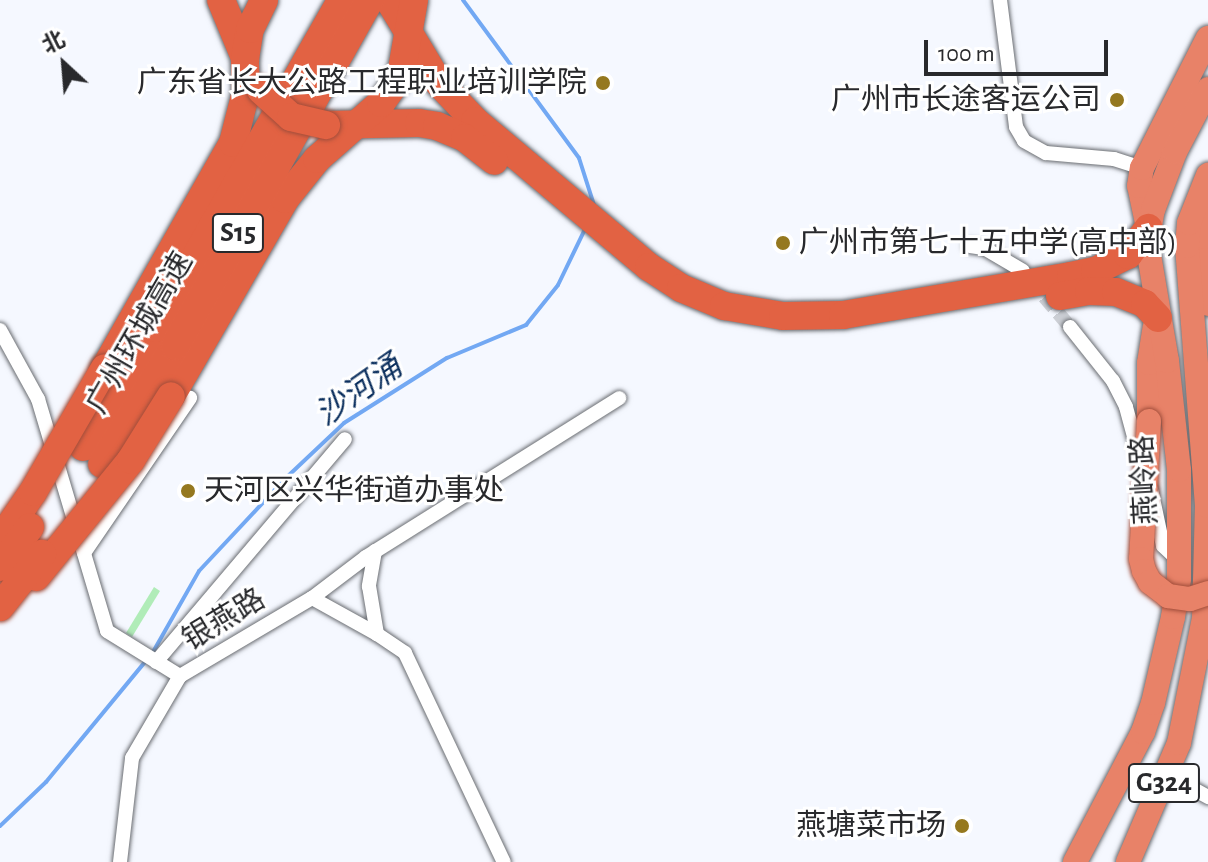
<!DOCTYPE html>
<html>
<head>
<meta charset="utf-8">
<style>
	body { margin:0 }
	#map { position:relative; width:1208px; height:862px; overflow:hidden; background:#f5f8ff; font-family:"Alegreya Sans","Noto Sans SC",sans-serif }
	div>[style] { position:absolute }
	.green>* { inset:0; background:#b0ecb8 }
	.stream>* { height:4px; margin:-2px; padding:0 2px; transform-origin:2px; border-radius:2px; background:#72a8f3 }
	.minor-tunnel>* { height:14px; margin-top:-7px; transform-origin:0; background:repeating-linear-gradient(90deg,#cccfd5 0 14px,transparent 0 21px) }
	.roads { filter:drop-shadow(0 0 2px #6a6d72) drop-shadow(0 0 2px #6a6d72) }
	.minor>* { height:14px; margin:-7px; padding:0 7px; transform-origin:7px; border-radius:7px; background:#fff }
	.trunk>* { height:24px; margin:-12px; padding:0 12px; transform-origin:12px; border-radius:12px; background:#e88268 }
	.motorway>* { height:28px; margin:-14px; padding:0 14px; transform-origin:14px; border-radius:14px; background:#e26243 }
	.bridges { filter:drop-shadow(0 0 2px #a14e3b) drop-shadow(0 0 2px #a14e3b) }
	.trunk-bridge>* { height:24px; margin:-12px; padding:0 12px; transform-origin:12px; border-radius:12px; background:#e88268 }
	.motorway-bridge>* { height:28px; margin:-14px; padding:0 14px; transform-origin:14px; border-radius:14px; background:#e26243 }
	.dots>* { width:22px; height:22px; translate:-50% -50%; box-sizing:border-box; border:4px solid #fff; border-radius:50% }
	span { translate:-50% -50%; white-space:nowrap; text-align:center; line-height:1.15; -webkit-text-stroke:6px #fff; paint-order:stroke }
	.shield-label span { padding:2px 6px; background:#fff; border:2px solid; border-radius:6px; -webkit-text-stroke-width:0 }
	.shield-label { font-size:28px; color:#28292c; font-weight:700 }
	.poi-label { font-size:30px; color:#28292c }
	.right { translate:-100% -50%; text-align:right }
	.left { translate:0 -50%; text-align:left }
	.street-label { font-size:30px; color:#28292c }
	.water-label { font-size:32px; color:#0a2e5d; font-style:italic }
	.north { position:absolute; left:24px; top:24px; width:80px; height:80px; -webkit-text-stroke:6px #fff; paint-order:stroke; rotate:334deg; font-size:22px; font-weight:700; line-height:32px; text-align:center; color:#28292c }
	.north::after { content:''; display:block; margin:auto; width:28px; height:36px; background:#28292c; clip-path:polygon(50% 0,100% 100%,50% 72%,0 100%) }
	.scale { position:absolute; left:924px; top:40px; width:184px; height:36px; box-sizing:border-box; border:4px solid #28292c; border-top:0; padding-left:10px; font-size:24px; line-height:28px; white-space:nowrap; color:#28292c; -webkit-text-stroke:6px #fff; paint-order:stroke }
</style>
</head>
<body>
<div id="map">
	<div class="green">
		<i style="clip-path:polygon(154px 587px,160px 591px,132px 637px,126px 633px)"></i>
	</div>
	<div class="stream">
		<i style="left:463px;top:0;width:196px;rotate:53.7deg"></i>
		<i style="left:579px;top:158px;width:52px;rotate:72.3deg"></i>
		<i style="left:0;top:826px;width:64px;rotate:-43.7deg"></i>
		<i style="left:46px;top:782px;width:168px;rotate:-50.5deg"></i>
		<i style="left:153px;top:652px;width:93px;rotate:-60.4deg"></i>
		<i style="left:199px;top:571px;width:130px;rotate:-46.9deg"></i>
		<i style="left:288px;top:476px;width:77px;rotate:-43.4deg"></i>
		<i style="left:344px;top:423px;width:122px;rotate:-32.3deg"></i>
		<i style="left:447px;top:358px;width:86px;rotate:-22.7deg"></i>
		<i style="left:526px;top:325px;width:51px;rotate:-51.3deg"></i>
		<i style="left:558px;top:285px;width:64px;rotate:-64.2deg"></i>
	</div>
	<div class="minor-tunnel">
		<i style="left:1031px;top:281px;width:60px;rotate:49.7deg"></i>
	</div>
	<div class="roads">
		<div class="minor">
			<i style="left:1000px;top:0;width:128px;rotate:82.8deg"></i>
			<i style="left:1016px;top:127px;width:16px;rotate:60deg"></i>
			<i style="left:1024px;top:141px;width:25px;rotate:29deg"></i>
			<i style="left:1046px;top:153px;width:68px;rotate:5deg"></i>
			<i style="left:1114px;top:159px;width:29px;rotate:18deg"></i>
			<i style="left:970px;top:246px;width:14px;rotate:8deg"></i>
			<i style="left:984px;top:248px;width:45px;rotate:30.5deg"></i>
			<i style="left:1070px;top:327px;width:69px;rotate:51.5deg"></i>
			<i style="left:1113px;top:381px;width:29px;rotate:63deg"></i>
			<i style="left:1126px;top:407px;width:54px;rotate:74.9deg"></i>
			<i style="left:0;top:330px;width:79px;rotate:61.2deg"></i>
			<i style="left:38px;top:399px;width:242px;rotate:73.4deg"></i>
			<i style="left:107px;top:631px;width:86px;rotate:31.7deg"></i>
			<i style="left:180px;top:676px;width:153px;rotate:-30.6deg"></i>
			<i style="left:312px;top:598px;width:74px;rotate:29deg"></i>
			<i style="left:377px;top:634px;width:34px;rotate:34deg"></i>
			<i style="left:405px;top:653px;width:231px;rotate:64.7deg"></i>
			<i style="left:1151px;top:489px;width:58px;rotate:78.1deg"></i>
			<i style="left:1163px;top:546px;width:22px;rotate:43deg"></i>
			<i style="left:375px;top:551px;width:36px;rotate:100deg"></i>
			<i style="left:369px;top:586px;width:49px;rotate:80.5deg"></i>
			<i style="left:84px;top:553px;width:188px;rotate:-55.6deg"></i>
			<i style="left:312px;top:598px;width:68px;rotate:-37.2deg"></i>
			<i style="left:366px;top:557px;width:299px;rotate:-32.1deg"></i>
			<i style="left:156px;top:662px;width:292px;rotate:-49.7deg"></i>
			<i style="left:1168px;top:775px;width:46px;rotate:28.8deg"></i>
			<i style="left:120px;top:862px;width:105px;rotate:-83.4deg"></i>
			<i style="left:132px;top:758px;width:95px;rotate:-59.7deg"></i>
		</div>
		<div class="trunk">
			<i style="left:1208px;top:212px;width:48px;rotate:93.6deg"></i>
			<i style="left:1205px;top:260px;width:44px;rotate:86.1deg"></i>
			<i style="left:1147px;top:223px;width:38px;rotate:-102deg"></i>
			<i style="left:1139px;top:186px;width:18px;rotate:-81deg"></i>
			<i style="left:1142px;top:168px;width:146px;rotate:-63.1deg"></i>
			<i style="left:1149px;top:421px;width:58px;rotate:-90deg"></i>
			<i style="left:1149px;top:363px;width:36px;rotate:-81deg"></i>
			<i style="left:1075px;top:862px;width:147px;rotate:-62.4deg"></i>
			<i style="left:1143px;top:732px;width:31px;rotate:-71deg"></i>
			<i style="left:1153px;top:703px;width:88px;rotate:-76.9deg"></i>
			<i style="left:1173px;top:617px;width:38px;rotate:-81deg"></i>
			<i style="left:1179px;top:579px;width:109px;rotate:-90deg"></i>
			<i style="left:1179px;top:470px;width:110px;rotate:-96.3deg"></i>
			<i style="left:1167px;top:361px;width:120px;rotate:-99.6deg"></i>
			<i style="left:1147px;top:243px;width:34px;rotate:-80deg"></i>
			<i style="left:1153px;top:210px;width:62px;rotate:-69.2deg"></i>
			<i style="left:1175px;top:152px;width:71px;rotate:-62.4deg"></i>
			<i style="left:1128px;top:862px;width:129px;rotate:-66.8deg"></i>
			<i style="left:1179px;top:743px;width:127px;rotate:-78.7deg"></i>
			<i style="left:1204px;top:618px;width:112px;rotate:-88.5deg"></i>
			<i style="left:1207px;top:506px;width:261px;rotate:-94.4deg"></i>
			<i style="left:1187px;top:246px;width:23px;rotate:-85deg"></i>
			<i style="left:1189px;top:223px;width:52px;rotate:-68.4deg"></i>
		</div>
		<div class="motorway">
			<i style="left:221px;top:0;width:63px;rotate:67.5deg"></i>
			<i style="left:389px;top:0;width:97px;rotate:58.9deg"></i>
			<i style="left:439px;top:83px;width:52px;rotate:46.5deg"></i>
			<i style="left:475px;top:121px;width:227px;rotate:40deg"></i>
			<i style="left:649px;top:267px;width:38px;rotate:33deg"></i>
			<i style="left:681px;top:288px;width:47px;rotate:22.7deg"></i>
			<i style="left:724px;top:306px;width:60px;rotate:9.6deg"></i>
			<i style="left:783px;top:316px;width:60px;rotate:-1deg"></i>
			<i style="left:843px;top:315px;width:231px;rotate:-9.7deg"></i>
			<i style="left:1071px;top:276px;width:25px;rotate:-12deg"></i>
			<i style="left:1095px;top:271px;width:37px;rotate:-26deg"></i>
			<i style="left:1128px;top:255px;width:34px;rotate:-53deg"></i>
			<i style="left:326px;top:125px;width:93px;rotate:-1.2deg"></i>
			<i style="left:419px;top:123px;width:18px;rotate:9deg"></i>
			<i style="left:437px;top:126px;width:30px;rotate:23deg"></i>
			<i style="left:465px;top:138px;width:37px;rotate:38deg"></i>
			<i style="left:1060px;top:296px;width:29px;rotate:-10deg"></i>
			<i style="left:1089px;top:291px;width:27px;rotate:2deg"></i>
			<i style="left:1116px;top:292px;width:31px;rotate:22deg"></i>
			<i style="left:1145px;top:304px;width:19px;rotate:47deg"></i>
			<i style="left:105px;top:368px;width:259px;rotate:-60.4deg"></i>
			<i style="left:233px;top:143px;width:53px;rotate:-75.7deg"></i>
			<i style="left:246px;top:92px;width:33px;rotate:-92deg"></i>
			<i style="left:245px;top:59px;width:30px;rotate:-81deg"></i>
			<i style="left:250px;top:29px;width:32px;rotate:-64deg"></i>
			<i style="left:171px;top:396px;width:228px;rotate:-59.9deg"></i>
			<i style="left:285px;top:199px;width:51px;rotate:-51.3deg"></i>
			<i style="left:317px;top:159px;width:85px;rotate:-41.2deg"></i>
			<i style="left:381px;top:103px;width:24px;rotate:-54deg"></i>
			<i style="left:395px;top:84px;width:17px;rotate:-65deg"></i>
			<i style="left:402px;top:69px;width:70px;rotate:-80.1deg"></i>
			<i style="left:83px;top:447px;width:139px;rotate:-58.8deg"></i>
			<i style="left:155px;top:328px;width:377px;rotate:-60.4deg"></i>
			<i style="left:102px;top:464px;width:139px;rotate:-58.3deg"></i>
			<i style="left:175px;top:346px;width:397px;rotate:-60.6deg"></i>
		</div>
	</div>
	<div class="bridges">
		<div class="trunk-bridge">
			<i style="left:1149px;top:421px;width:138px;rotate:93.3deg"></i>
			<i style="left:1141px;top:559px;width:12px;rotate:76deg"></i>
			<i style="left:1144px;top:571px;width:13px;rotate:61deg"></i>
			<i style="left:1150px;top:582px;width:23px;rotate:38deg"></i>
			<i style="left:1168px;top:596px;width:22px;rotate:8deg"></i>
			<i style="left:1190px;top:599px;width:19px;rotate:-18deg"></i>
		</div>
		<div class="motorway-bridge">
			<i style="left:261px;top:90px;width:40px;rotate:42deg"></i>
			<i style="left:291px;top:117px;width:36px;rotate:13deg"></i>
			<i style="left:0;top:540px;width:58px;rotate:-55.5deg"></i>
			<i style="left:33px;top:492px;width:143px;rotate:-59.9deg"></i>
			<i style="left:0;top:567px;width:50px;rotate:-53.1deg"></i>
			<i style="left:36px;top:577px;width:151px;rotate:-50.9deg"></i>
			<i style="left:131px;top:460px;width:75px;rotate:-58deg"></i>
			<i style="left:0;top:607px;width:68px;rotate:-51.6deg"></i>
		</div>
	</div>
	<div class="dots">
		<i style="left:603px;top:83px;background:#95781f"></i>
		<i style="left:1117px;top:100px;background:#95781f"></i>
		<i style="left:783px;top:243px;background:#95781f"></i>
		<i style="left:188px;top:491px;background:#95781f"></i>
		<i style="left:962px;top:826px;background:#95781f"></i>
	</div>
	<div class="shield-label">
		<span style="left:238px;top:233px">S15</span>
		<span style="left:1164px;top:783px">G324</span>
	</div>
	<div class="poi-label">
		<span class="right" style="left:587px;top:83px">广东省长大公路工程职业培训学院</span>
		<span class="right" style="left:1101px;top:100px">广州市长途客运公司</span>
		<span class="left" style="left:799px;top:243px">广州市第七十五中学(高中部)</span>
		<span class="left" style="left:204px;top:491px">天河区兴华街道办事处</span>
		<span class="right" style="left:946px;top:826px">燕塘菜市场</span>
	</div>
	<div class="street-label">
		<span style="left:140px;top:333px;rotate:-60deg">广州环城高速</span>
		<span style="left:1145px;top:480px;rotate:-93deg">燕岭路</span>
		<span style="left:224px;top:620px;rotate:-31deg">银燕路</span>
	</div>
	<div class="water-label">
		<span style="left:359px;top:391px;rotate:-35deg">沙河涌</span>
	</div>
	<div class="north">北</div>
	<div class="scale">100 m</div>
</div>
</body>
</html>
